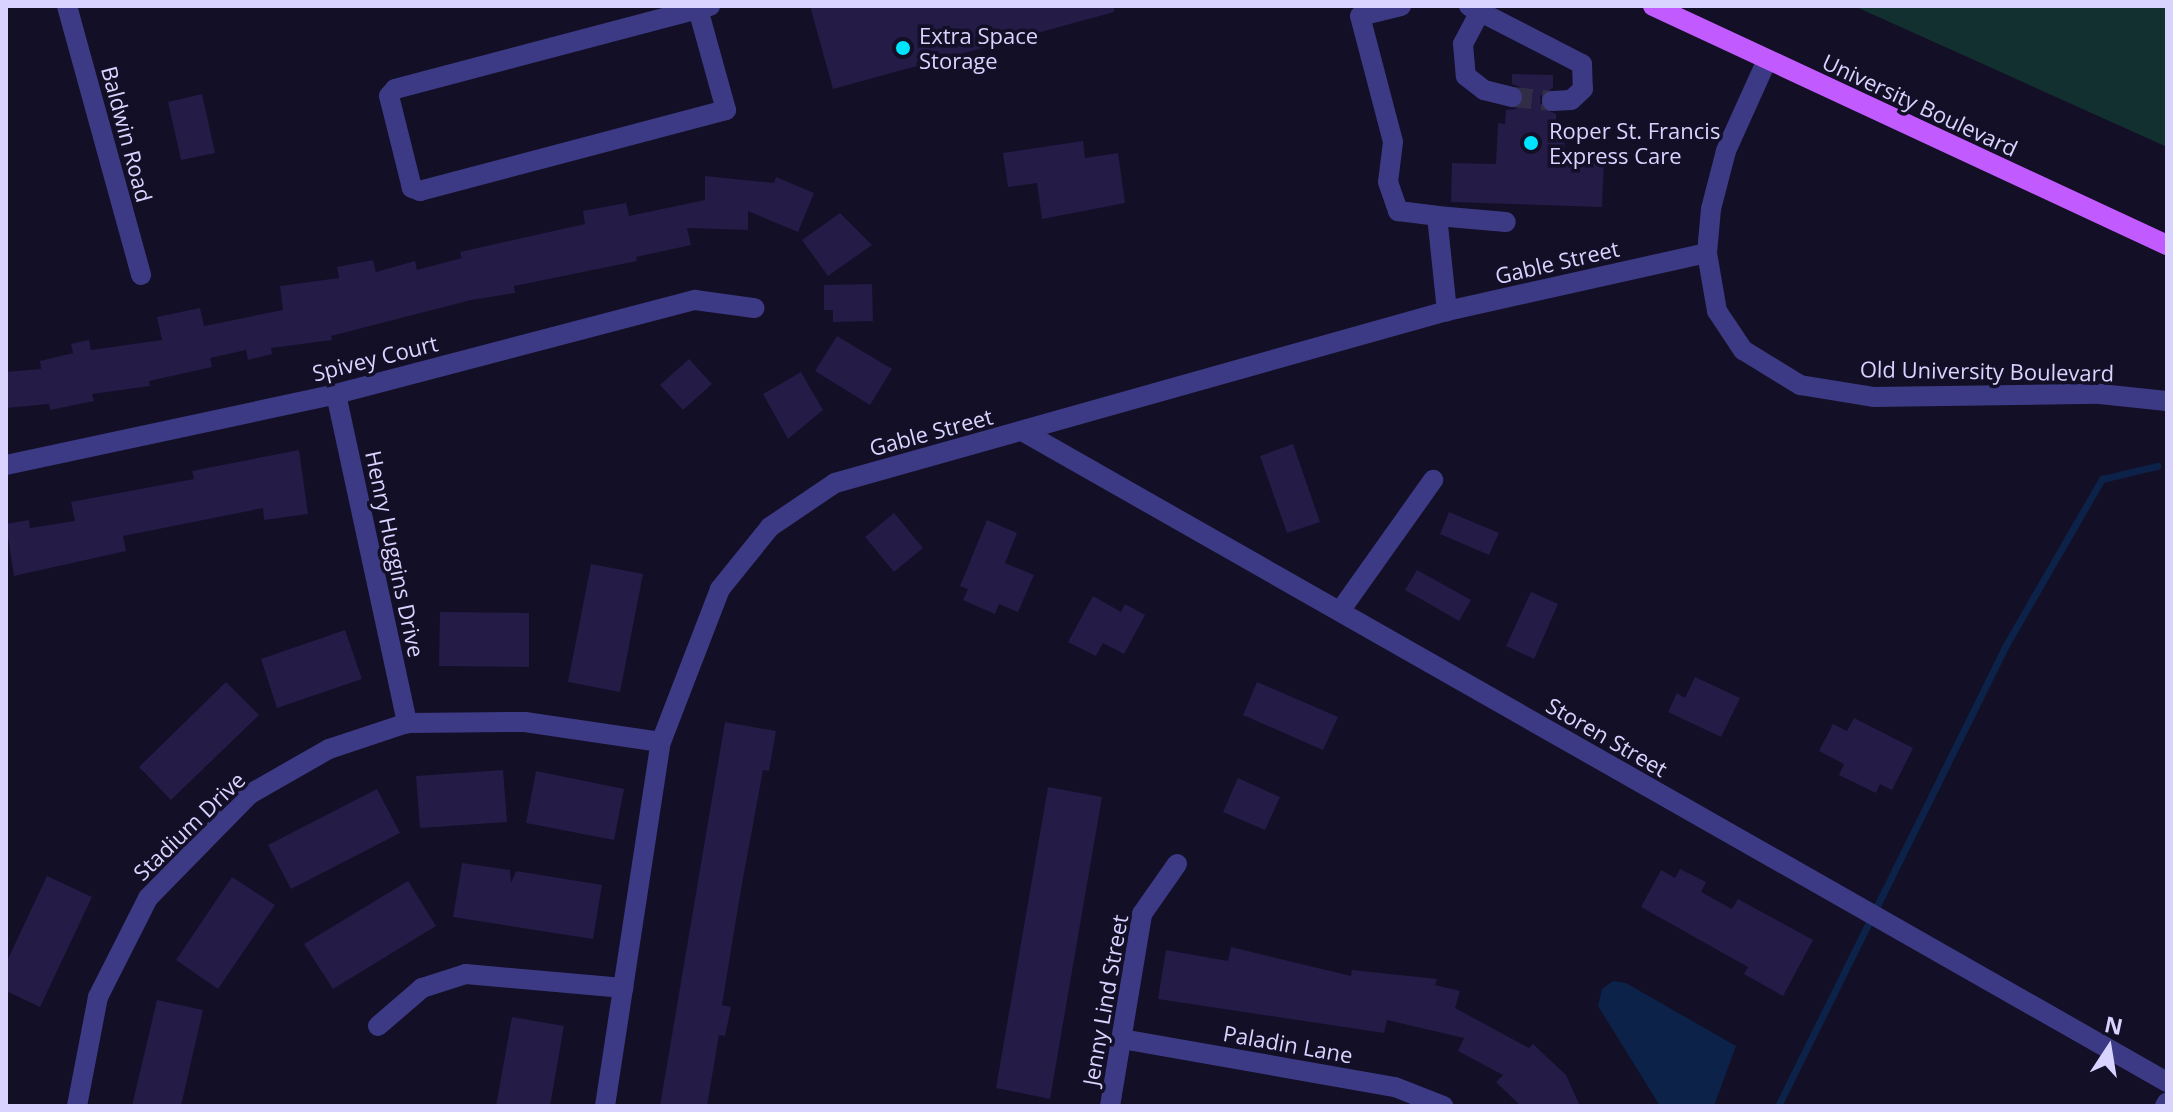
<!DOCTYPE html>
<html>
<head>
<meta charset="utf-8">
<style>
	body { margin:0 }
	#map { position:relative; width:2173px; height:1112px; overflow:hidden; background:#130f26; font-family:"Open Sans",sans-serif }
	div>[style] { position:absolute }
	.green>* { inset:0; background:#12302f }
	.water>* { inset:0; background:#0c2248 }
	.stream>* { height:7px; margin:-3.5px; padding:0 3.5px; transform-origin:3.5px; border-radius:3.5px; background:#0c2248 }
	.building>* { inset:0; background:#241b47 }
	.minor-tunnel>* { height:20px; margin-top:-10px; transform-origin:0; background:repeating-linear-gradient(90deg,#312d47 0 20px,transparent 0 30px) }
	.minor>* { height:20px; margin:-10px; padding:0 10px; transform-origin:10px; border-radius:10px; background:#3d3a85 }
	.major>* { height:20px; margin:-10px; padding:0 10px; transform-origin:10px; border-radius:10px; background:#c25bff }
	.dots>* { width:22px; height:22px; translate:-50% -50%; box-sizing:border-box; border:4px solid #130f26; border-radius:50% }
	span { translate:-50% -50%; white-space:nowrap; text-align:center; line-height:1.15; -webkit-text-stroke:7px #130f26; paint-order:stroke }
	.poi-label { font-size:22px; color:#d9d4ff }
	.left { translate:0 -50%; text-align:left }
	.street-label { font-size:22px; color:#d9d4ff }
	.frame { position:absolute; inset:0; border:8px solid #d9d4ff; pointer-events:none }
	.north { position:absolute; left:2069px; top:1008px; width:80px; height:80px; -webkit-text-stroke:6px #130f26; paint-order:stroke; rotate:12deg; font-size:22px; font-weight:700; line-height:32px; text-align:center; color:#d9d4ff }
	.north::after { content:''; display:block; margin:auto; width:28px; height:36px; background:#d9d4ff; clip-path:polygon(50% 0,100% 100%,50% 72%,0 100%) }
</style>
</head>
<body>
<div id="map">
	<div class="green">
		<i style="clip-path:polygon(1854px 6px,2167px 6px,2167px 147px)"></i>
	</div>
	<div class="water">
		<i style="clip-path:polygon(1613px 981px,1626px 983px,1736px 1046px,1714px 1106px,1660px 1106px,1598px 1006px,1602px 989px)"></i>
	</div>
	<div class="stream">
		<i style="left:1778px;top:1106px;width:514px;rotate:-63.68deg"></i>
		<i style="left:2006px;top:645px;width:192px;rotate:-60deg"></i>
		<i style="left:2102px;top:479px;width:57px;rotate:-13.3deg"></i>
	</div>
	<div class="building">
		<i style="clip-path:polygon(810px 6px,1114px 6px,1114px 12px,833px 89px)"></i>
		<i style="clip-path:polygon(1512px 74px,1553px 75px,1553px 88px,1540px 96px,1541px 107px,1556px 114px,1556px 124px,1565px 125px,1564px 161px,1604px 163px,1602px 207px,1451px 202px,1452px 163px,1496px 164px,1498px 123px,1505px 124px,1506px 110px,1516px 109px,1525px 99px,1522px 88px,1512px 84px)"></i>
		<i style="clip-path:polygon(202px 94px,215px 153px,181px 160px,168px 102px)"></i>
		<i style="clip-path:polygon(1083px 141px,1085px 158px,1118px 153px,1125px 203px,1042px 219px,1037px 183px,1008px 187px,1003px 153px)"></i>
		<i style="clip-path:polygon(705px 176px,774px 183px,776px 177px,814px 193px,798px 232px,748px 211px,748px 230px,687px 228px,691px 245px,636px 257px,637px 261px,514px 286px,515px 293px,471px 300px,331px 336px,332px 340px,271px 348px,272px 354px,248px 360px,246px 350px,210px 358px,212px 367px,149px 381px,150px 386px,92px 394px,94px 401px,50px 410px,49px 404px,6px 408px,6px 372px,41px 369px,40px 361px,73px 353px,71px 344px,89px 340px,91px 350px,162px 340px,157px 317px,200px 308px,204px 326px,283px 310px,280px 286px,339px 278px,337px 267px,373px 260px,376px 272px,415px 261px,417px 270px,462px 258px,460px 252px,585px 224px,583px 211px,626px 203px,629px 216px,705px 200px)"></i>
		<i style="clip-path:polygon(840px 213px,872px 245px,828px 276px,802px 240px)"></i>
		<i style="clip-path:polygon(872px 284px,873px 321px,833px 322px,833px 310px,824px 310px,824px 285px)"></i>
		<i style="clip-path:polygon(837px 336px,892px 369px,870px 405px,815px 371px)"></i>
		<i style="clip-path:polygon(689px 359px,712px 384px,683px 410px,660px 385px)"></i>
		<i style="clip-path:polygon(801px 372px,823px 410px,788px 439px,763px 394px)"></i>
		<i style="clip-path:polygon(1293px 444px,1320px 522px,1287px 533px,1260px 456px)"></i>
		<i style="clip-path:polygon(299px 450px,308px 514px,264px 520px,263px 508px,123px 536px,126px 551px,14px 576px,6px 524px,29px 520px,30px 528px,75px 521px,71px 502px,194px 479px,192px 471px)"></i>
		<i style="clip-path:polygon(1449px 512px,1499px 533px,1489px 555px,1440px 534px)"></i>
		<i style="clip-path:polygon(894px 513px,923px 548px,894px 572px,865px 537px)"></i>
		<i style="clip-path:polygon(987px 520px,1017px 533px,1005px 563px,1034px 575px,1018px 612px,999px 604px,995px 614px,963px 600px,968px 589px,960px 586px)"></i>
		<i style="clip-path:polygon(591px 564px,643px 574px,620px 692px,568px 682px)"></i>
		<i style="clip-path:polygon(1417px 570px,1471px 600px,1459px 621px,1405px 590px)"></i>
		<i style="clip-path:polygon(1531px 592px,1558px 604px,1534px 659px,1506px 646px)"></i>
		<i style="clip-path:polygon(1093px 596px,1121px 612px,1125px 604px,1145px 615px,1124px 654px,1103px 643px,1096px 656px,1068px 642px)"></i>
		<i style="clip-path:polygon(440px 612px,529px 613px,529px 667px,439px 666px)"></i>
		<i style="clip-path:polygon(345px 630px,362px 679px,277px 708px,261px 659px)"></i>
		<i style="clip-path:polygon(1695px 677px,1740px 698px,1721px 737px,1668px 712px,1677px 693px,1685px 698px)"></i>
		<i style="clip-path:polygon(226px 682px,259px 715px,171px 800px,139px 767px)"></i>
		<i style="clip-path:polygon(1257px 682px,1338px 717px,1323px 750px,1243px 715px)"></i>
		<i style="clip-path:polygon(1854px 718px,1913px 748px,1892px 790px,1880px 784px,1876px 793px,1839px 775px,1844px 764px,1819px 751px,1833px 724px,1847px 731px)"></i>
		<i style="clip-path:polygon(725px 722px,776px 731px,769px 771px,763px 770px,740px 895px,722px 1005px,731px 1007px,725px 1036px,719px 1035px,707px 1106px,660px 1106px)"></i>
		<i style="clip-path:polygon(503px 770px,507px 822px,420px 828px,416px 776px)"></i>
		<i style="clip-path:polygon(536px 771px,624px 789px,614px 840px,526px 823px)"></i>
		<i style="clip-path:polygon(1238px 778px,1280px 797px,1265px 830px,1223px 812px)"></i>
		<i style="clip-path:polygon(1048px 787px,1102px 797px,1050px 1099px,996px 1088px)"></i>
		<i style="clip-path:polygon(377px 789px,400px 833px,291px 889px,268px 845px)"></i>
		<i style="clip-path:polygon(462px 863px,510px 870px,511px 883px,516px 871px,602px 885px,593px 939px,453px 917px)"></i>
		<i style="clip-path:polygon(1680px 869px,1706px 882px,1701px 892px,1732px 909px,1738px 899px,1813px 940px,1783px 996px,1744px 974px,1748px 967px,1641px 907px,1661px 870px,1675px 878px)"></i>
		<i style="clip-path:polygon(47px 876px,92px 897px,40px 1007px,6px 991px,6px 963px)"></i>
		<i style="clip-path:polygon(232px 877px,275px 905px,218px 989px,176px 960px)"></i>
		<i style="clip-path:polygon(408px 881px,436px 926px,333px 989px,304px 944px)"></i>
		<i style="clip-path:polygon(1231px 947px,1351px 976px,1352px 970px,1437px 979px,1435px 985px,1460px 991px,1455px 1008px,1529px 1048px,1533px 1044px,1566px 1075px,1580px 1106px,1521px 1106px,1496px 1082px,1503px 1075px,1458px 1051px,1464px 1038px,1387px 1020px,1384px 1033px,1158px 999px,1166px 950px,1228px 961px)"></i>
		<i style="clip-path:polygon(157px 1000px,203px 1010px,181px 1106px,132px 1106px)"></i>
		<i style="clip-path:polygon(512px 1017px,564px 1026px,550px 1106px,496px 1106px)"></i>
	</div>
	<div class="minor-tunnel">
		<i style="left:1512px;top:97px;width:40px;rotate:5.7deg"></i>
	</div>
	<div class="minor">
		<i style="left:67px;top:6px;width:279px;rotate:74.6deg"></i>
		<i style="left:1401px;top:6px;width:42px;rotate:166.3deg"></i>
		<i style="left:1360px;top:16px;width:130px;rotate:75.3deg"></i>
		<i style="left:1393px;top:142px;width:40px;rotate:97.1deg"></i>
		<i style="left:1388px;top:182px;width:31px;rotate:71deg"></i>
		<i style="left:1398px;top:211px;width:39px;rotate:7deg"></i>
		<i style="left:1437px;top:216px;width:96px;rotate:84deg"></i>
		<i style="left:1469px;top:6px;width:127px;rotate:27.2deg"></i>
		<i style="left:1582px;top:64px;width:25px;rotate:88deg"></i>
		<i style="left:1583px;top:89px;width:16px;rotate:137deg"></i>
		<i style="left:1571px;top:100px;width:19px;rotate:177deg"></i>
		<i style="left:1483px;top:6px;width:43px;rotate:117.8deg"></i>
		<i style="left:1463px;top:44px;width:32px;rotate:85deg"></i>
		<i style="left:1466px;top:76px;width:23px;rotate:38deg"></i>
		<i style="left:1484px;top:90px;width:29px;rotate:14deg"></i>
		<i style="left:698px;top:9px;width:105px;rotate:74.5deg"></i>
		<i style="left:726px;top:110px;width:317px;rotate:165.2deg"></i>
		<i style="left:420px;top:191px;width:9px;rotate:-159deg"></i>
		<i style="left:412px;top:188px;width:95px;rotate:-104deg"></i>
		<i style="left:389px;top:96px;width:9px;rotate:-49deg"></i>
		<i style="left:395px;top:89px;width:326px;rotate:-14.8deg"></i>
		<i style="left:1767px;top:60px;width:100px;rotate:114.3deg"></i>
		<i style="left:1726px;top:151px;width:60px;rotate:104.5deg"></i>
		<i style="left:1711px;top:209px;width:44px;rotate:95.2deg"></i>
		<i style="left:1707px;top:253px;width:59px;rotate:80.2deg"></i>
		<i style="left:1717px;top:311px;width:47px;rotate:56.3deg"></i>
		<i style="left:1743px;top:350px;width:67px;rotate:31.6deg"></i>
		<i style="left:1800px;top:385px;width:74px;rotate:9.3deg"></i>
		<i style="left:1873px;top:397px;width:227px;rotate:-0.8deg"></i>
		<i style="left:2100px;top:394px;width:67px;rotate:6deg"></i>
		<i style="left:1437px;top:216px;width:69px;rotate:5deg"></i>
		<i style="left:336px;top:394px;width:337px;rotate:77.8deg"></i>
		<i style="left:1024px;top:432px;width:1315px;rotate:29.63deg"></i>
		<i style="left:6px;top:465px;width:338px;rotate:-12.1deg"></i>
		<i style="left:336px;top:394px;width:371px;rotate:-14.7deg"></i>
		<i style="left:695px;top:300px;width:60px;rotate:7.7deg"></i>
		<i style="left:1340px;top:611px;width:161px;rotate:-54.6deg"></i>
		<i style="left:378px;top:1026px;width:58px;rotate:-40.8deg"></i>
		<i style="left:422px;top:988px;width:46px;rotate:-17.7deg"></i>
		<i style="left:466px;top:974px;width:158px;rotate:5.1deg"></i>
		<i style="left:1122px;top:1039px;width:277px;rotate:10deg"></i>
		<i style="left:1395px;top:1087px;width:52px;rotate:21.6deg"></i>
		<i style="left:77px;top:1106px;width:111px;rotate:-79.1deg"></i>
		<i style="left:98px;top:997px;width:111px;rotate:-63.2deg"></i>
		<i style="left:148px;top:898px;width:146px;rotate:-45.6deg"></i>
		<i style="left:250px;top:794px;width:91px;rotate:-29.7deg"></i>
		<i style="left:329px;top:749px;width:82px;rotate:-18.4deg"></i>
		<i style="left:407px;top:723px;width:118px;rotate:-0.5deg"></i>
		<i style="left:525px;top:722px;width:137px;rotate:8.4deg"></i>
		<i style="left:605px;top:1106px;width:368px;rotate:-81.3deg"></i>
		<i style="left:661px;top:742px;width:164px;rotate:-68.9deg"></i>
		<i style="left:720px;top:589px;width:80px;rotate:-51.1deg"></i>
		<i style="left:770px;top:527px;width:78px;rotate:-34.1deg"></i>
		<i style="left:835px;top:483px;width:636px;rotate:-15.7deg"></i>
		<i style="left:1447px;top:311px;width:266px;rotate:-12.6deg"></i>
		<i style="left:1110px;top:1106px;width:195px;rotate:-80.5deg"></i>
		<i style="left:1142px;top:914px;width:61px;rotate:-55deg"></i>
		<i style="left:2165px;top:1106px;width:4px;rotate:-63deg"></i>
	</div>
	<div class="major">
		<i style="left:1653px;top:6px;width:567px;rotate:24.94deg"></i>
	</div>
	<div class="dots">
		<i style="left:903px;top:48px;background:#00e5ff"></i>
		<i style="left:1531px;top:143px;background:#00e5ff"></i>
	</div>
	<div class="poi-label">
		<span class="left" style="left:919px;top:48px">Extra Space<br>Storage</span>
		<span class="left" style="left:1549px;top:143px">Roper St. Francis<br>Express Care</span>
	</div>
	<div class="street-label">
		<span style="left:1920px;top:105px;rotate:25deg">University Boulevard</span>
		<span style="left:127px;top:134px;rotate:75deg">Baldwin Road</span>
		<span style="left:1557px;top:262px;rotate:-13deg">Gable Street</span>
		<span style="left:375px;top:358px;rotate:-14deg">Spivey Court</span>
		<span style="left:1987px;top:371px;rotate:1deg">Old University Boulevard</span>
		<span style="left:931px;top:432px;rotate:-15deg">Gable Street</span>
		<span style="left:395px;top:554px;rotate:78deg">Henry Huggins Drive</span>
		<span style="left:1607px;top:737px;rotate:30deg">Storen Street</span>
		<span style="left:189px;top:826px;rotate:-44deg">Stadium Drive</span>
		<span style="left:1105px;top:1000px;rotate:-80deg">Jenny Lind Street</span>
		<span style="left:1288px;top:1044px;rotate:10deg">Paladin Lane</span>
	</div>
	<div class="frame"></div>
	<div class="north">N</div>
</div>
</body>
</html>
